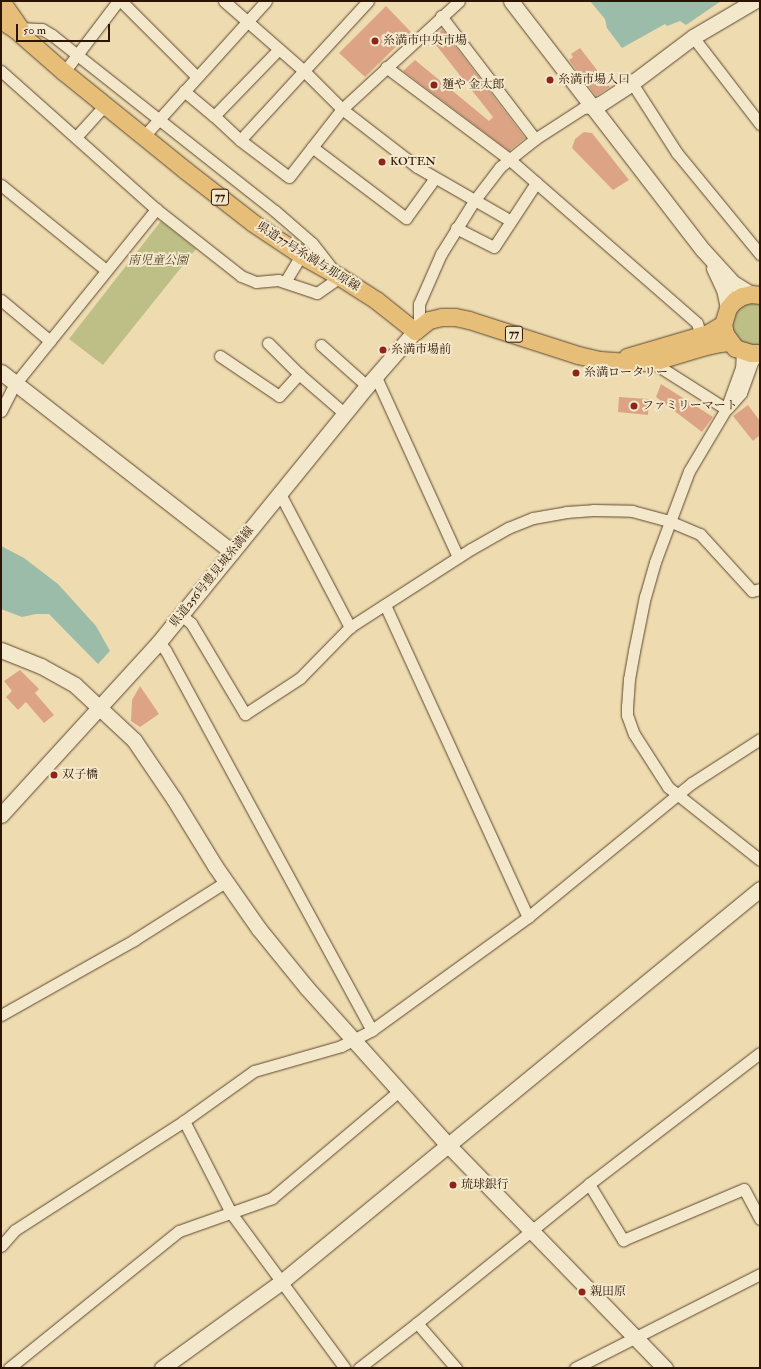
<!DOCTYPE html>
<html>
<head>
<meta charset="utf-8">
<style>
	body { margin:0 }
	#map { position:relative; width:761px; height:1369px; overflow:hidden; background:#eedcb0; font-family:"IM FELL Double Pica","Noto Serif JP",serif }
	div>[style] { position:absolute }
	.green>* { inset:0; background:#bebf87 }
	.water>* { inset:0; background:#9abca8 }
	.building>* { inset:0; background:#dca485 }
	.roads { filter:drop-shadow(0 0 1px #5d462e) drop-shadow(0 0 1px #5d462e) }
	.street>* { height:11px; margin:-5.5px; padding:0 5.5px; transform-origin:5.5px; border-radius:5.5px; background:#f4e8cc }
	.secondary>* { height:15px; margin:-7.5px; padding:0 7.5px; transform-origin:7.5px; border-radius:7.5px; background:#f4e8cc }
	.primary>* { height:17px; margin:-8.5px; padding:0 8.5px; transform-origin:8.5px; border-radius:8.5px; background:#e7be78 }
	.dots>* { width:11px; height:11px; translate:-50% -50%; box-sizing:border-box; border:2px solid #f4e8cc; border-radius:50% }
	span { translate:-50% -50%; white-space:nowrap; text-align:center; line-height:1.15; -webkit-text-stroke:4px #f4e8cc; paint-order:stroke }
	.shield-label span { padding:1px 3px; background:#f4e8cc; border:1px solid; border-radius:3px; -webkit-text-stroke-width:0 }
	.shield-label { font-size:11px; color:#2d1402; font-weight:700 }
	.poi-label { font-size:12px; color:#2d1402 }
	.left { translate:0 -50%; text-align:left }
	.street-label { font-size:12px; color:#2d1402 }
	.park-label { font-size:12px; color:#58472a; font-style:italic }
	.frame { position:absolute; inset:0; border:2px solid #2d1402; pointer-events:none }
	.scale { position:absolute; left:16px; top:24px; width:94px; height:18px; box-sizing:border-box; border:2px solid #2d1402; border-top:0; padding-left:5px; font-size:12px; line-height:14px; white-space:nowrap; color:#2d1402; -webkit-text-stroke:3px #f4e8cc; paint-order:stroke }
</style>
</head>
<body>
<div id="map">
	<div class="green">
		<i style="clip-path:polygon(161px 221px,196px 249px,103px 365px,69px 339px)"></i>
		<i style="clip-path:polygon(760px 301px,760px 347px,754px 348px,733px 338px,730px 315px,740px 303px)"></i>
	</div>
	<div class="water">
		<i style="clip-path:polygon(590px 1px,721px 1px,686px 25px,680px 21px,667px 26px,665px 24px,622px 48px,607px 28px,605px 19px)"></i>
		<i style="clip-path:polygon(1px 546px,24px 558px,58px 584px,96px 626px,110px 651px,98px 664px,49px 614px,36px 614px,22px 617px,1px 609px)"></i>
	</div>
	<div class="building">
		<i style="clip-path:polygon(386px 6px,411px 32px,365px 77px,339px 53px)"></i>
		<i style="clip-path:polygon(442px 29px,525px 138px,509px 151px,403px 71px,415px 60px,489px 121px,493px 117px,432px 40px)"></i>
		<i style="clip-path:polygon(580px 48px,610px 87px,596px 96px,569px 60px,573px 57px,571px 54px)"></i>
		<i style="clip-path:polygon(584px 132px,592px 133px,629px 180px,613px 190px,572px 148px,575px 139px)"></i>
		<i style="clip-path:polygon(661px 384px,713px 417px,702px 432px,656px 397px)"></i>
		<i style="clip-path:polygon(619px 397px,649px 399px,648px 415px,618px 412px)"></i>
		<i style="clip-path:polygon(748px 405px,760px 421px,760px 435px,753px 441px,733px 416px)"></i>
		<i style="clip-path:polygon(20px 670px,39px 689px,35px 693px,54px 715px,44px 723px,26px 702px,18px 710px,6px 697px,12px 691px,4px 681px)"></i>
		<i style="clip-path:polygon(140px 686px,159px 714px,140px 727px,131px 721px,132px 700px)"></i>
	</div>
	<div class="roads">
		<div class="street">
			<i style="left:121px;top:1px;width:107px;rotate:45deg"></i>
			<i style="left:224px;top:1px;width:105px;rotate:41.1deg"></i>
			<i style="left:303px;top:70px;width:55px;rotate:45deg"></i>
			<i style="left:342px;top:109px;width:95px;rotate:37.7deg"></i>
			<i style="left:417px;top:167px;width:108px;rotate:29.9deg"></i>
			<i style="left:368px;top:1px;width:189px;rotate:132.6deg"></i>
			<i style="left:240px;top:140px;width:61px;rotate:37.1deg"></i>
			<i style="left:289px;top:177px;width:86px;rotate:-52.1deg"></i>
			<i style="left:342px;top:109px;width:159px;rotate:-42.7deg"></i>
			<i style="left:441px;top:16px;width:155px;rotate:52.6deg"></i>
			<i style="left:20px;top:28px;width:22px;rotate:3deg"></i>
			<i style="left:42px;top:29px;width:12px;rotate:31deg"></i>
			<i style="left:52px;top:35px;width:284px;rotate:38.3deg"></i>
			<i style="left:275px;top:211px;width:49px;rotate:40.9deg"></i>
			<i style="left:312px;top:243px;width:33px;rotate:52deg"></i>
			<i style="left:693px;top:37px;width:110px;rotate:52.4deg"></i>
			<i style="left:386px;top:67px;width:154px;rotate:36.8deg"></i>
			<i style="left:509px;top:159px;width:249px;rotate:41.1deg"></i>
			<i style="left:697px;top:323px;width:14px;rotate:73deg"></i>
			<i style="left:1px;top:71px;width:208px;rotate:41.7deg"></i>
			<i style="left:156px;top:209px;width:108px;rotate:38.2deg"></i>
			<i style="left:241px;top:276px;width:16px;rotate:22deg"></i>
			<i style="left:256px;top:282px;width:22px;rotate:-5deg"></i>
			<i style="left:278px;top:280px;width:41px;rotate:18.4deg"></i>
			<i style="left:317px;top:293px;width:28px;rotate:-35deg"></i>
			<i style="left:64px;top:72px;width:89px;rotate:-52.7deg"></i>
			<i style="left:632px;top:83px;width:83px;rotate:57.3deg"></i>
			<i style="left:677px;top:153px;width:131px;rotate:50.6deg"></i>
			<i style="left:184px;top:91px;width:39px;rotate:40deg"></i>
			<i style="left:144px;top:136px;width:182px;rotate:-47.9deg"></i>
			<i style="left:76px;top:137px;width:43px;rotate:-47.8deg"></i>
			<i style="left:240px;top:140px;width:35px;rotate:-137deg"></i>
			<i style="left:214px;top:116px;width:93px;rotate:-45.9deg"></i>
			<i style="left:312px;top:147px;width:118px;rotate:37.1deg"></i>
			<i style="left:406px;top:218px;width:49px;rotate:-54.1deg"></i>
			<i style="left:1px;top:185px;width:135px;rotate:39deg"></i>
			<i style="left:456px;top:228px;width:42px;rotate:26.6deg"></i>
			<i style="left:494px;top:247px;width:77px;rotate:-56.7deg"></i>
			<i style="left:285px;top:282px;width:31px;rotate:-59deg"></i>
			<i style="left:1px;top:300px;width:64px;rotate:39.9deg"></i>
			<i style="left:419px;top:327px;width:23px;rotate:-90deg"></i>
			<i style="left:419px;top:304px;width:55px;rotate:-66.3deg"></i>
			<i style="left:441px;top:254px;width:62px;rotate:-58.1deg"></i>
			<i style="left:474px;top:201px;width:43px;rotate:-52.6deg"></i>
			<i style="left:500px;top:167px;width:45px;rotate:-38.7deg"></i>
			<i style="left:535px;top:139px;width:57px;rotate:-32.9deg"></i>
			<i style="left:583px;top:108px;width:9px;rotate:-6deg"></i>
			<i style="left:268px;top:343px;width:44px;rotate:45deg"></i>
			<i style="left:299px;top:374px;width:60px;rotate:40.9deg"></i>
			<i style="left:321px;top:345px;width:62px;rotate:41.7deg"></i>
			<i style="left:742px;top:351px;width:17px;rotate:93deg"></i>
			<i style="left:741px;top:368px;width:44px;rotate:110.1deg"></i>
			<i style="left:726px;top:409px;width:72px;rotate:120.8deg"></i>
			<i style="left:689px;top:471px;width:97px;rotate:110.5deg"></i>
			<i style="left:655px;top:562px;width:35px;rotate:106deg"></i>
			<i style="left:645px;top:596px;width:56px;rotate:101.3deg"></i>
			<i style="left:634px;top:651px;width:28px;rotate:100deg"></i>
			<i style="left:629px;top:679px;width:27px;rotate:94deg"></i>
			<i style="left:627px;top:706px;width:9px;rotate:90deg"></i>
			<i style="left:627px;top:715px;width:20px;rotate:70deg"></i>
			<i style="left:634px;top:734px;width:63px;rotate:57.3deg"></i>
			<i style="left:668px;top:787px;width:117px;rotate:38.4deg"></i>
			<i style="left:220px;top:356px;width:71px;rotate:34.1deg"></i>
			<i style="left:279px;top:396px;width:30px;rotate:-48deg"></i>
			<i style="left:652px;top:362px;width:88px;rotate:32.4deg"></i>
			<i style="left:375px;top:375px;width:200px;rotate:65.5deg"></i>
			<i style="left:728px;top:408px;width:20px;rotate:-49deg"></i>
			<i style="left:741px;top:393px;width:33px;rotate:-70deg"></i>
			<i style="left:752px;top:362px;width:11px;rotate:-52deg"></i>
			<i style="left:1px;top:411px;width:30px;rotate:-63deg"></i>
			<i style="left:15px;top:384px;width:225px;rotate:-51.1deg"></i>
			<i style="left:279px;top:492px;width:153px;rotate:62.3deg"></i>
			<i style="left:385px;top:605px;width:343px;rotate:65.4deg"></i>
			<i style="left:181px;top:615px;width:13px;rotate:39deg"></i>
			<i style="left:191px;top:623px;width:106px;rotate:59.3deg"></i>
			<i style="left:245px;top:714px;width:66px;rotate:-33.2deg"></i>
			<i style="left:300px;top:678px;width:71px;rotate:-45.6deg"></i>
			<i style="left:350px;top:627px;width:144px;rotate:-32.8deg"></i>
			<i style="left:471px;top:549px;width:43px;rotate:-29.6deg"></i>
			<i style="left:508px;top:528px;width:27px;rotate:-22deg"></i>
			<i style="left:533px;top:518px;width:34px;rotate:-10deg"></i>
			<i style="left:566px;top:512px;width:27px;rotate:-4deg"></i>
			<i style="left:593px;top:510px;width:39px;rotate:1deg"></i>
			<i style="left:632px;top:511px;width:38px;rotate:15deg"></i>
			<i style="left:669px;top:521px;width:34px;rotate:23deg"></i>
			<i style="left:700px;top:534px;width:77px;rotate:47.6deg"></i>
			<i style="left:752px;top:591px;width:8px;rotate:-14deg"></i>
			<i style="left:159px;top:642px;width:11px;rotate:52deg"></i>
			<i style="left:166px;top:651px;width:431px;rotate:61.5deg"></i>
			<i style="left:1px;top:1015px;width:153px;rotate:-29.4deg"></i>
			<i style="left:134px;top:940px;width:110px;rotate:-32.4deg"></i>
			<i style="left:184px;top:1121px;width:103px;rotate:62.9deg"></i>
			<i style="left:231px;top:1213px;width:192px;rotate:53.7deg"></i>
			<i style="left:589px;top:1184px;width:66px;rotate:58.7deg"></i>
			<i style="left:623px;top:1240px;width:131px;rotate:-22.9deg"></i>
			<i style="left:744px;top:1189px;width:34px;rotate:62deg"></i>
			<i style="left:1px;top:1246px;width:21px;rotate:-49deg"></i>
			<i style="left:15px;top:1230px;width:201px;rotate:-32.8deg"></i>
			<i style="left:184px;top:1121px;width:86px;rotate:-35.5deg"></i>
			<i style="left:254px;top:1071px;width:91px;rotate:-16deg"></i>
			<i style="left:341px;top:1046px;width:35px;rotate:-27deg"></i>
			<i style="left:372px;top:1030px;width:193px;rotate:-35.9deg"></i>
			<i style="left:528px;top:917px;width:212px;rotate:-39.3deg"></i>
			<i style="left:692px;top:783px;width:81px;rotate:-32.9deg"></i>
			<i style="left:417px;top:1323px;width:60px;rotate:49.1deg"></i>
			<i style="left:9px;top:1368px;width:218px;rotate:-38.9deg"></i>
			<i style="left:179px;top:1231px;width:99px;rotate:-19.5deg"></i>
			<i style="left:272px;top:1198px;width:166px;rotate:-40.1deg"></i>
			<i style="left:359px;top:1368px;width:73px;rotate:-37.8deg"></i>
			<i style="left:417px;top:1323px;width:221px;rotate:-38.9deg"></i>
			<i style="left:589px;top:1184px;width:215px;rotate:-37.5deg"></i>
			<i style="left:575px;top:1368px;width:208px;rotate:-26.9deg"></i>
		</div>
		<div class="secondary">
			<i style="left:511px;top:1px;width:314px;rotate:52.4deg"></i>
			<i style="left:703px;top:250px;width:45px;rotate:47.7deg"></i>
			<i style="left:733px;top:283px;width:21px;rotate:31deg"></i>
			<i style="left:592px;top:107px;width:9px;rotate:-21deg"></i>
			<i style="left:600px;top:104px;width:38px;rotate:-33deg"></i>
			<i style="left:632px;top:83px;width:76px;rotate:-37deg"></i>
			<i style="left:693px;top:37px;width:71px;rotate:-30.5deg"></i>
			<i style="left:714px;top:268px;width:23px;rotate:65deg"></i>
			<i style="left:724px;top:289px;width:19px;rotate:78deg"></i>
			<i style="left:1px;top:372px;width:293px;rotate:37.9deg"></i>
			<i style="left:1px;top:650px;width:43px;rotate:21.8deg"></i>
			<i style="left:41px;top:666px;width:39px;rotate:29deg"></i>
			<i style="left:75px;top:685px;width:81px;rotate:43deg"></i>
			<i style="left:134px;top:740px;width:71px;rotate:55.9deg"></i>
			<i style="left:174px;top:799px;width:79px;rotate:58.5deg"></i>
			<i style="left:215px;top:866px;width:77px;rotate:55.1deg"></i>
			<i style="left:259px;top:929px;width:76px;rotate:50.9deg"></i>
			<i style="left:307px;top:988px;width:212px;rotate:48.1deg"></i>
			<i style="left:449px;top:1146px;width:310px;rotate:45.8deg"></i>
			<i style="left:1px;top:815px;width:234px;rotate:-47.6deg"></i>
			<i style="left:159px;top:642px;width:330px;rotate:-50.9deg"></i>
			<i style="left:367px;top:386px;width:73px;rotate:-48.9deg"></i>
			<i style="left:162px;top:1368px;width:145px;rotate:-35.8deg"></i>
			<i style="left:280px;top:1283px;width:621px;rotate:-39.38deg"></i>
		</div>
		<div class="primary">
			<i style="left:1px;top:1px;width:32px;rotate:55deg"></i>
			<i style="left:1px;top:20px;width:17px;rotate:33deg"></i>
			<i style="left:15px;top:29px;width:65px;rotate:41.3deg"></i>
			<i style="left:64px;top:72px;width:156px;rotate:39deg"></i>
			<i style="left:185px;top:170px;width:86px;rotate:37.9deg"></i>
			<i style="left:253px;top:223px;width:58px;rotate:33.7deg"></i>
			<i style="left:301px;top:255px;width:45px;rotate:29.4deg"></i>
			<i style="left:340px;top:277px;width:43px;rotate:32.6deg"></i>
			<i style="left:376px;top:300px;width:50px;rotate:38.5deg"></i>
			<i style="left:415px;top:331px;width:18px;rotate:-38deg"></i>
			<i style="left:429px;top:320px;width:13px;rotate:-13deg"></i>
			<i style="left:442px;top:317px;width:13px"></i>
			<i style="left:455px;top:317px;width:14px;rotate:12deg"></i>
			<i style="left:469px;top:320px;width:114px;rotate:17.8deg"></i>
			<i style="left:578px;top:355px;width:23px;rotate:13deg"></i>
			<i style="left:600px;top:360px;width:31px;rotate:4deg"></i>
			<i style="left:631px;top:362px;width:21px"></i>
			<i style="left:652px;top:362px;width:52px;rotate:-16.7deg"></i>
			<i style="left:702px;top:347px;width:18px;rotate:-13deg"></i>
			<i style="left:720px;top:343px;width:10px;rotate:-6deg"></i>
			<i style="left:760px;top:295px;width:9px;rotate:-174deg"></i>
			<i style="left:751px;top:294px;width:9px;rotate:167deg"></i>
			<i style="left:742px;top:296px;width:9px;rotate:148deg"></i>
			<i style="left:734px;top:301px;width:9px;rotate:131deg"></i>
			<i style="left:728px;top:308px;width:17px;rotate:107deg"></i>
			<i style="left:723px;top:324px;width:10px;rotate:79deg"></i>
			<i style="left:725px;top:334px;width:17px;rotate:54deg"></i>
			<i style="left:735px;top:348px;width:16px;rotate:18deg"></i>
			<i style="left:750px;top:353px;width:10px"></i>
			<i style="left:627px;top:357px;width:84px;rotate:-16.5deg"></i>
			<i style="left:708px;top:333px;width:17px;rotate:-31deg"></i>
		</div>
	</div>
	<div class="dots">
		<i style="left:375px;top:41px;background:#8f2418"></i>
		<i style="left:550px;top:80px;background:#8f2418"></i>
		<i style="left:434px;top:85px;background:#8f2418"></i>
		<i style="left:382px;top:162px;background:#8f2418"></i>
		<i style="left:383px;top:350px;background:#8f2418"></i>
		<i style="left:576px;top:373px;background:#8f2418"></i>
		<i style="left:634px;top:406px;background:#8f2418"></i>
		<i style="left:54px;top:775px;background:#8f2418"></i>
		<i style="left:453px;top:1185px;background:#8f2418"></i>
		<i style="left:582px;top:1292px;background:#8f2418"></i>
	</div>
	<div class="shield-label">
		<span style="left:220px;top:197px">77</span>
		<span style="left:514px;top:334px">77</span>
	</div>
	<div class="poi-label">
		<span class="left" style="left:383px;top:41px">糸満市中央市場</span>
		<span class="left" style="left:558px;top:80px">糸満市場入口</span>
		<span class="left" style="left:442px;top:85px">麺や 金太郎</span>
		<span class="left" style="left:390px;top:162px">KOTEN</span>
		<span class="left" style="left:391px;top:350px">糸満市場前</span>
		<span class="left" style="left:584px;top:373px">糸満ロータリー</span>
		<span class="left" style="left:642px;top:406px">ファミリーマート</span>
		<span class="left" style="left:62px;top:775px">双子橋</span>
		<span class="left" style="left:461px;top:1185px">琉球銀行</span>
		<span class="left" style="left:590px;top:1292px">親田原</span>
	</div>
	<div class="street-label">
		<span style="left:308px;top:257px;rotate:32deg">県道77号糸満与那原線</span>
		<span style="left:212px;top:577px;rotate:-51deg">県道256号豊見城糸満線</span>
	</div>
	<div class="park-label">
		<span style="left:158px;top:261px">南児童公園</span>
	</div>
	<div class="frame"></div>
	<div class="scale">50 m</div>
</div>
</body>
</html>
